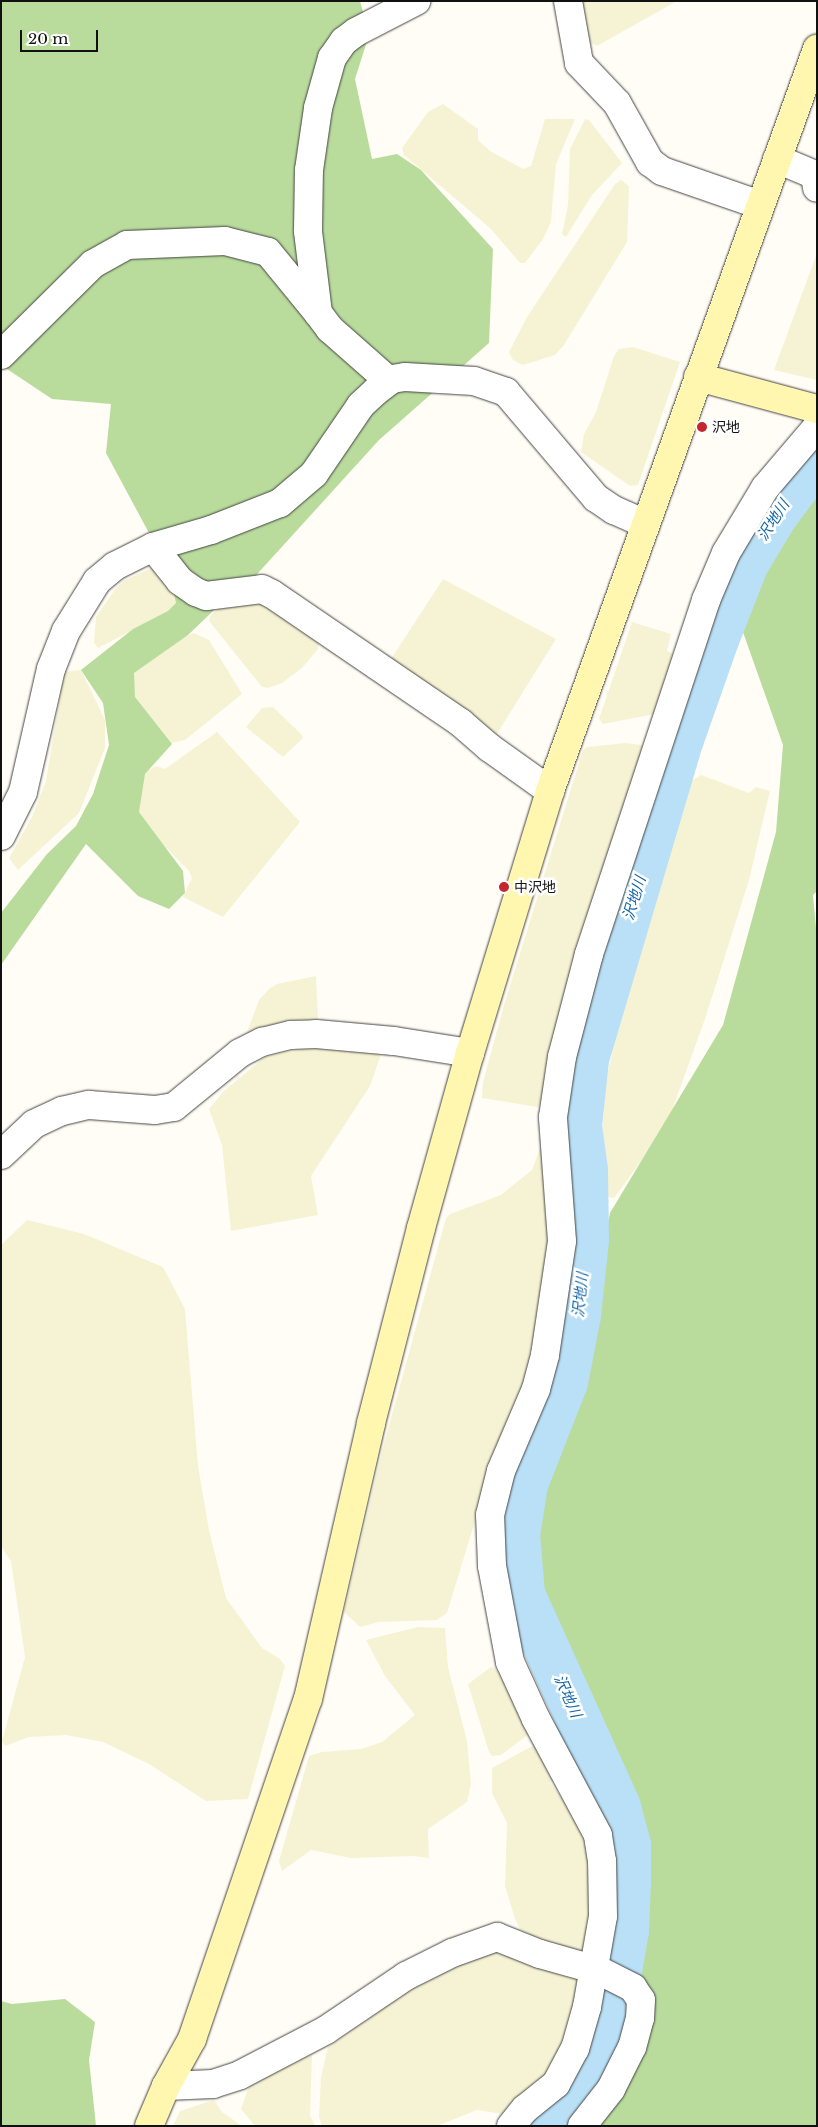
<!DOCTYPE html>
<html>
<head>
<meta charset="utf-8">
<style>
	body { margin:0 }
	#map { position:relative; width:818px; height:2127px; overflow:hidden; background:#fffdf5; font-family:"Libre Baskerville","Noto Sans JP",serif }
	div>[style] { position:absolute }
	.farmland>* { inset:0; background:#f6f3d4 }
	.forest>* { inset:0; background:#b9dc9c }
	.river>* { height:46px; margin:-23px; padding:0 23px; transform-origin:23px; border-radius:23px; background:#b9e0f7 }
	.roads { filter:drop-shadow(0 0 1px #444) drop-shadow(0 0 1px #444) }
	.street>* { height:28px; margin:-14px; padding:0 14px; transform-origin:14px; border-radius:14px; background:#fff }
	.secondary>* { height:28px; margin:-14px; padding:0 14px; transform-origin:14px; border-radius:14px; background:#fff6b0 }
	.dots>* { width:14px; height:14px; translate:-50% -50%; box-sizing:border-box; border:2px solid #fff; border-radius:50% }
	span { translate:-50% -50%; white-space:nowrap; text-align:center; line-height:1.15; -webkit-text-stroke:5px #fff; paint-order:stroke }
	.poi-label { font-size:14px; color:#111 }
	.left { translate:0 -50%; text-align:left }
	.water-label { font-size:15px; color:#1768a6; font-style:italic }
	.frame { position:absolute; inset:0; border:2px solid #111; pointer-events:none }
	.scale { position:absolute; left:20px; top:30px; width:78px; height:22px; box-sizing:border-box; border:2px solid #111; border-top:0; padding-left:6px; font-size:15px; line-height:18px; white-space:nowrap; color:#111; -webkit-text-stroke:4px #fff; paint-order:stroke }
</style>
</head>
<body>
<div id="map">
	<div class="farmland">
		<i style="clip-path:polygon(577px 1px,677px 1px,597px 46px,587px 41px)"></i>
		<i style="clip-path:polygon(443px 104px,478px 129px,478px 140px,490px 151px,523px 169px,531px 166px,545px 119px,575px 119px,556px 164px,551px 222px,543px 239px,525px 263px,520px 263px,490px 228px,404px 155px,402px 148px,428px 112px)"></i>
		<i style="clip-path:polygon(585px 119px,589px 120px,622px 163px,592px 195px,566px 237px,562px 234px,568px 205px,570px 149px)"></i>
		<i style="clip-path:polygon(621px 180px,629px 186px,627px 242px,564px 345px,555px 355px,523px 365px,513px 360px,509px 352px,527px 317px,615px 184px)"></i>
		<i style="clip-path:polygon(817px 253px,817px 380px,774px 370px)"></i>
		<i style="clip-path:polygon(633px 347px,680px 362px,638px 485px,630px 486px,581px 452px,584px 434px,596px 412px,614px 356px,619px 349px)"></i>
		<i style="clip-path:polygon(156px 566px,175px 593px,177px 607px,98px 648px,94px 643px,96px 617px,114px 591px,123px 581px)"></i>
		<i style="clip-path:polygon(443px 579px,556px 639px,495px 737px,391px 659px)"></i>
		<i style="clip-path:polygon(249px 597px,302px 627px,319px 643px,318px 649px,302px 668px,282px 683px,268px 688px,262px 687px,209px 621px,210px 616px,230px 598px)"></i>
		<i style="clip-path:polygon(632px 622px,671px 634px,667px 651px,675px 655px,655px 714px,603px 724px,599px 719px)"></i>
		<i style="clip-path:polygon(194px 633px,209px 640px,242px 694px,185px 740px,167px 744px,135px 697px,131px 668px,165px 644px)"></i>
		<i style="clip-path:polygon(81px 670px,105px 720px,105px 748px,79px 813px,18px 870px,9px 858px,32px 817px,46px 781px,64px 672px)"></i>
		<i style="clip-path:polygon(273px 707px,302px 735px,303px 738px,283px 757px,246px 727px,262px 708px)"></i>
		<i style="clip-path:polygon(217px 732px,300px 822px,223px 917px,183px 897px,192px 878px,189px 871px,151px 832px,139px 812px,142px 780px,147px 771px,156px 766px,165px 769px)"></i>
		<i style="clip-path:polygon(626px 743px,641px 745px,649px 750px,546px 1100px,537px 1107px,482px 1098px,483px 1082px,504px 1005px,583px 750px,587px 747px)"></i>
		<i style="clip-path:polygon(701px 775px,749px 793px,756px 787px,770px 791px,749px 880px,705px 1019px,666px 1127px,614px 1198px,608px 1197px,601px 1149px,606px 1079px,624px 1003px,691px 781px)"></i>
		<i style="clip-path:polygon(316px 976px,318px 1020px,269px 1026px,246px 1035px,259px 1000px,269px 989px,277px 984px)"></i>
		<i style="clip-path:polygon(311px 1046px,381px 1054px,370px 1086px,311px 1176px,318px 1215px,231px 1231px,222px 1145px,209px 1109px,224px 1091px,266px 1056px)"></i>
		<i style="clip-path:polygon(544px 1137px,554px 1244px,531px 1380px,491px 1469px,447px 1613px,437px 1620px,379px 1622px,360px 1627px,344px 1612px,382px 1451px,446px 1218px,450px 1214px,501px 1195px,532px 1170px)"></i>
		<i style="clip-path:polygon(27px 1220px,84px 1234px,163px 1267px,185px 1309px,198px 1466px,209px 1530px,226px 1598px,262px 1648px,280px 1659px,285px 1666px,248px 1799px,206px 1801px,149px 1764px,103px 1742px,66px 1735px,29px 1737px,5px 1746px,2px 1741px,25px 1657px,11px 1561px,2px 1548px,1px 1245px)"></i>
		<i style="clip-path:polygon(418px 1627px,445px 1628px,448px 1667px,467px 1741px,471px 1784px,467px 1802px,428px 1829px,429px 1858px,414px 1856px,351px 1858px,311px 1850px,282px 1871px,279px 1861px,309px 1756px,322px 1752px,361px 1749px,382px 1742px,415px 1715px,385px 1676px,366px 1640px)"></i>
		<i style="clip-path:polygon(491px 1667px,497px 1670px,534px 1730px,501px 1755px,492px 1756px,489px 1752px,468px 1684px)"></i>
		<i style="clip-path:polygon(540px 1742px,559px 1776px,550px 1782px,564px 1801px,575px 1799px,596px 1850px,592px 1950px,582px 1954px,524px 1937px,515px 1919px,505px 1886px,507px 1823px,492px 1793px,492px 1768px)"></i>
		<i style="clip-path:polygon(491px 1949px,580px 1980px,556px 2075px,509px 2115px,477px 2110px,437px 2126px,322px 2126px,319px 2117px,321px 2077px,328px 2047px,427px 1978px)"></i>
		<i style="clip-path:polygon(312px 2055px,310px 2115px,315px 2126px,255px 2126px,241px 2109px,249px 2086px,265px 2074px)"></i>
		<i style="clip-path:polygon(214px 2100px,222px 2112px,242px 2126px,173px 2126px,180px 2111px)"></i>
	</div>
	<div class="forest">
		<i style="clip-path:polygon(1px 1px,360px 1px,369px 35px,355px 79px,372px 159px,397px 154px,421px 170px,493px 249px,489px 343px,379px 440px,250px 582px,233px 592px,188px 635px,134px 673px,135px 697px,172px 744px,145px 774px,139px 812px,183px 871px,185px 893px,169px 909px,138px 896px,86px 844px,1px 965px,1px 913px,47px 854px,76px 826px,93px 794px,109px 745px,103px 703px,81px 670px,133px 629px,168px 611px,176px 603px,171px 580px,156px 546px,106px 453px,111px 404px,52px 399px,1px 365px)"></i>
		<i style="clip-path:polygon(817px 478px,817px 891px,813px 895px,817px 939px,817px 2126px,595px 2126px,625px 2003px,637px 1917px,633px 1825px,615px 1757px,535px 1600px,535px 1576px,518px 1526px,575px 1377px,610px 1213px,723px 1025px,776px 832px,783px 745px,738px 618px)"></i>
		<i style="clip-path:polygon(65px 1999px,95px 2022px,89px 2060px,96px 2126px,1px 2126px,1px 2001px,12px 2004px)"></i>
	</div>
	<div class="river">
		<i style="left:544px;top:2126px;width:45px;rotate:-44.1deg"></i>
		<i style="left:576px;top:2095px;width:74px;rotate:-63.4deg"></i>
		<i style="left:609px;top:2029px;width:99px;rotate:-80.2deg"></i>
		<i style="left:626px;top:1931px;width:50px;rotate:-87.7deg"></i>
		<i style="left:628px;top:1881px;width:36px;rotate:-90deg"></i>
		<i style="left:628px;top:1845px;width:39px;rotate:-105deg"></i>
		<i style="left:618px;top:1807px;width:234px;rotate:-114.3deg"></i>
		<i style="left:522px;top:1594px;width:59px;rotate:-94.8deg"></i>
		<i style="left:517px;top:1535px;width:52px;rotate:-81.1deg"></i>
		<i style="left:525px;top:1484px;width:110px;rotate:-68.6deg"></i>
		<i style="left:565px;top:1382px;width:68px;rotate:-79deg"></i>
		<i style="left:578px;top:1315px;width:75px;rotate:-83.9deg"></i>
		<i style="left:586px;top:1240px;width:70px;rotate:-90.8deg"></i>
		<i style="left:585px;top:1170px;width:44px;rotate:-97.8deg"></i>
		<i style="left:579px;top:1126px;width:67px;rotate:-84deg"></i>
		<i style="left:586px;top:1059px;width:334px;rotate:-73.5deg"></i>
		<i style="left:681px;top:739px;width:108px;rotate:-70.6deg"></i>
		<i style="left:717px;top:637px;width:79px;rotate:-68.6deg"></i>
		<i style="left:746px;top:563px;width:56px;rotate:-58.9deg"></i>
		<i style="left:775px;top:515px;width:70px;rotate:-53.1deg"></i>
	</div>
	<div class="roads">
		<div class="street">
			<i style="left:568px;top:1px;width:63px;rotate:79.9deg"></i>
			<i style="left:579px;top:63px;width:55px;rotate:46.5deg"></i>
			<i style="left:617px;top:103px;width:68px;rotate:60.8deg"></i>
			<i style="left:650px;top:162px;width:15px;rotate:37deg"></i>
			<i style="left:662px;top:171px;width:104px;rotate:19.1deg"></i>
			<i style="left:777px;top:159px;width:41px;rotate:22.8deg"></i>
			<i style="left:815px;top:175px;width:13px;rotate:81deg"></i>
			<i style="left:1px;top:355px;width:129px;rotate:-44.7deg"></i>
			<i style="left:93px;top:264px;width:39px;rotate:-29deg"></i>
			<i style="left:127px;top:245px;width:98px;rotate:-2.3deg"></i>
			<i style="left:225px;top:241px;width:44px;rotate:14.3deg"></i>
			<i style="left:268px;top:252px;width:79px;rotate:50.7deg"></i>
			<i style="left:389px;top:381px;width:79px;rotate:-138.6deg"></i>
			<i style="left:330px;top:329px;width:20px;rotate:-127deg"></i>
			<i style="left:318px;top:313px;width:83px;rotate:-97deg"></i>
			<i style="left:308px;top:231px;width:61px;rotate:-89.1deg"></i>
			<i style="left:309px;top:170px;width:63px;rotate:-81.7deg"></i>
			<i style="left:318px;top:108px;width:52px;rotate:-74.4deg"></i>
			<i style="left:332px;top:58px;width:21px;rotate:-55deg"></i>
			<i style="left:344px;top:41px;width:15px;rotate:-37deg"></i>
			<i style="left:356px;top:32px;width:68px;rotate:-27.3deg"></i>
			<i style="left:153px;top:547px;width:60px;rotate:-16.3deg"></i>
			<i style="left:211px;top:530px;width:74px;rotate:-21.4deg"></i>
			<i style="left:280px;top:503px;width:45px;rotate:-40.5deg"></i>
			<i style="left:314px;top:474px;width:83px;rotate:-55.7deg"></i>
			<i style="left:361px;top:405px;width:21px;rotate:-43deg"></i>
			<i style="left:376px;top:391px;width:20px;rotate:-37deg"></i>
			<i style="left:392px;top:379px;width:13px;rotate:-9deg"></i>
			<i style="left:405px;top:377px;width:69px;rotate:3.3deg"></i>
			<i style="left:474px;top:381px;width:34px;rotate:19deg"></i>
			<i style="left:506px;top:392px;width:139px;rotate:49.7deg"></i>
			<i style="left:596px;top:498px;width:22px;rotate:34deg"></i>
			<i style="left:614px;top:510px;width:34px;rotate:24deg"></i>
			<i style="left:1px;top:836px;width:49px;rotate:-63.4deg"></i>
			<i style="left:23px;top:792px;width:126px;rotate:-77.2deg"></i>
			<i style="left:51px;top:669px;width:41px;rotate:-68.5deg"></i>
			<i style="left:66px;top:631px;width:59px;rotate:-58.2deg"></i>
			<i style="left:97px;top:581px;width:23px;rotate:-40deg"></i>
			<i style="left:115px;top:566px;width:42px;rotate:-26.6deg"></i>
			<i style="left:153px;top:547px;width:43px;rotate:51.5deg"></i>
			<i style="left:180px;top:581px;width:19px;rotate:35deg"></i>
			<i style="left:196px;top:592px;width:11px;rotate:22deg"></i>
			<i style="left:206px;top:596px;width:56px;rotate:-7.1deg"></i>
			<i style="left:262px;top:589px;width:11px;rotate:27deg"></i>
			<i style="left:272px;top:594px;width:229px;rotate:34.3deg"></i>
			<i style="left:461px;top:723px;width:38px;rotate:41deg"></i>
			<i style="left:490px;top:748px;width:74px;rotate:35.6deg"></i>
			<i style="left:1px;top:1155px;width:45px;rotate:-43.2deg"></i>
			<i style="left:34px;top:1124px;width:31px;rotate:-25deg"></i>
			<i style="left:62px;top:1111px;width:28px;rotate:-13deg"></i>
			<i style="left:89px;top:1105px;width:66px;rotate:4.3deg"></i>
			<i style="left:155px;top:1110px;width:19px;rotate:-9deg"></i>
			<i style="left:174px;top:1107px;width:85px;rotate:-39.3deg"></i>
			<i style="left:240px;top:1053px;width:25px;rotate:-27deg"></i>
			<i style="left:262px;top:1042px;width:30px;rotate:-14deg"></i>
			<i style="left:291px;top:1035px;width:25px;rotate:-2deg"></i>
			<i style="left:316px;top:1034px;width:78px;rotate:5.1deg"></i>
			<i style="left:394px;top:1041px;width:77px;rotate:9deg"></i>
			<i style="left:166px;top:2086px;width:47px;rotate:-2.4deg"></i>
			<i style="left:213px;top:2084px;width:28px;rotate:-18deg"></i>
			<i style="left:240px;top:2075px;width:97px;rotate:-27.6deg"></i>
			<i style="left:326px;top:2030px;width:97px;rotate:-34deg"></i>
			<i style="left:406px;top:1976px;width:51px;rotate:-26.6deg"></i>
			<i style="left:452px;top:1953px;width:48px;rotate:-19.6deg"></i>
			<i style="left:497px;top:1937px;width:46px;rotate:21.6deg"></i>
			<i style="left:540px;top:1954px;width:62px;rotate:15.8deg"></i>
			<i style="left:600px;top:1971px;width:37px;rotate:27deg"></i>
			<i style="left:633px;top:1988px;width:14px;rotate:56deg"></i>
			<i style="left:641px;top:2000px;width:18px;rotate:93deg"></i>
			<i style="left:640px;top:2018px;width:30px;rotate:105deg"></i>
			<i style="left:632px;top:2047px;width:47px;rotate:116.6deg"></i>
			<i style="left:611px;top:2089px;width:47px;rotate:128.1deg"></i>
			<i style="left:511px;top:2126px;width:22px;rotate:-51deg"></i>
			<i style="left:525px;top:2109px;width:40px;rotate:-39deg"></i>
			<i style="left:556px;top:2084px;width:40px;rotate:-62deg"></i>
			<i style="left:575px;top:2049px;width:44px;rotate:-74.1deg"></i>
			<i style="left:587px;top:2007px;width:92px;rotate:-80deg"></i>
			<i style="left:603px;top:1916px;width:55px;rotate:-91deg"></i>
			<i style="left:602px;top:1861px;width:26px;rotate:-99deg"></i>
			<i style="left:598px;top:1835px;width:132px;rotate:-118.1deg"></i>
			<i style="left:536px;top:1719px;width:63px;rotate:-114.5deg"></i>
			<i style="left:510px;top:1662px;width:98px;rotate:-100.6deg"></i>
			<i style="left:492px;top:1566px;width:51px;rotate:-92.2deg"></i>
			<i style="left:490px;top:1515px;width:45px;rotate:-76deg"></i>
			<i style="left:501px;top:1471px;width:89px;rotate:-66.9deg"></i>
			<i style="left:536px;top:1389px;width:35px;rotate:-75deg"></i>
			<i style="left:545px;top:1355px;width:115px;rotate:-81.5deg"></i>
			<i style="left:562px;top:1241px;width:124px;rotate:-94.2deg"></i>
			<i style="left:553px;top:1117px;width:61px;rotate:-81.5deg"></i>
			<i style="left:562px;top:1057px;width:106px;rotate:-75.3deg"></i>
			<i style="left:589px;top:954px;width:373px;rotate:-71.7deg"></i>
			<i style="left:706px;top:600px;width:51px;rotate:-66.9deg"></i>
			<i style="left:726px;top:553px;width:76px;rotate:-59deg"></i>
			<i style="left:765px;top:488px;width:80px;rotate:-49.6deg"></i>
		</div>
		<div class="secondary">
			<i style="left:698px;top:377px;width:123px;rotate:15.1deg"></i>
			<i style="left:149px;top:2126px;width:43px;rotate:-67deg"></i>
			<i style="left:166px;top:2086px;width:54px;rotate:-61deg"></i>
			<i style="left:192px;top:2039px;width:359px;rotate:-71.2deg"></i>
			<i style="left:308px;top:1699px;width:283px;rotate:-77.1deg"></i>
			<i style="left:371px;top:1423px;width:201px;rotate:-75.6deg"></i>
			<i style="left:421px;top:1228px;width:182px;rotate:-74.4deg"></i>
			<i style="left:470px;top:1053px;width:274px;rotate:-73deg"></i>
			<i style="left:550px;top:791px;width:789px;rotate:-70.21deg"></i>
		</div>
	</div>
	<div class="dots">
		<i style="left:702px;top:427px;background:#c4262e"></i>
		<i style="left:504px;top:887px;background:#c4262e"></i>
	</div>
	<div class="poi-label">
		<span class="left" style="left:712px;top:427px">沢地</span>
		<span class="left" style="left:514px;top:887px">中沢地</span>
	</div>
	<div class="water-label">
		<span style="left:773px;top:520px;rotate:-57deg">沢地川</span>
		<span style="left:634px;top:898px;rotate:-73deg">沢地川</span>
		<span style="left:580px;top:1295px;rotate:-84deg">沢地川</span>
		<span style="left:568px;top:1696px;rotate:66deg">沢地川</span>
	</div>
	<div class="frame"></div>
	<div class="scale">20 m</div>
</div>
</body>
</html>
